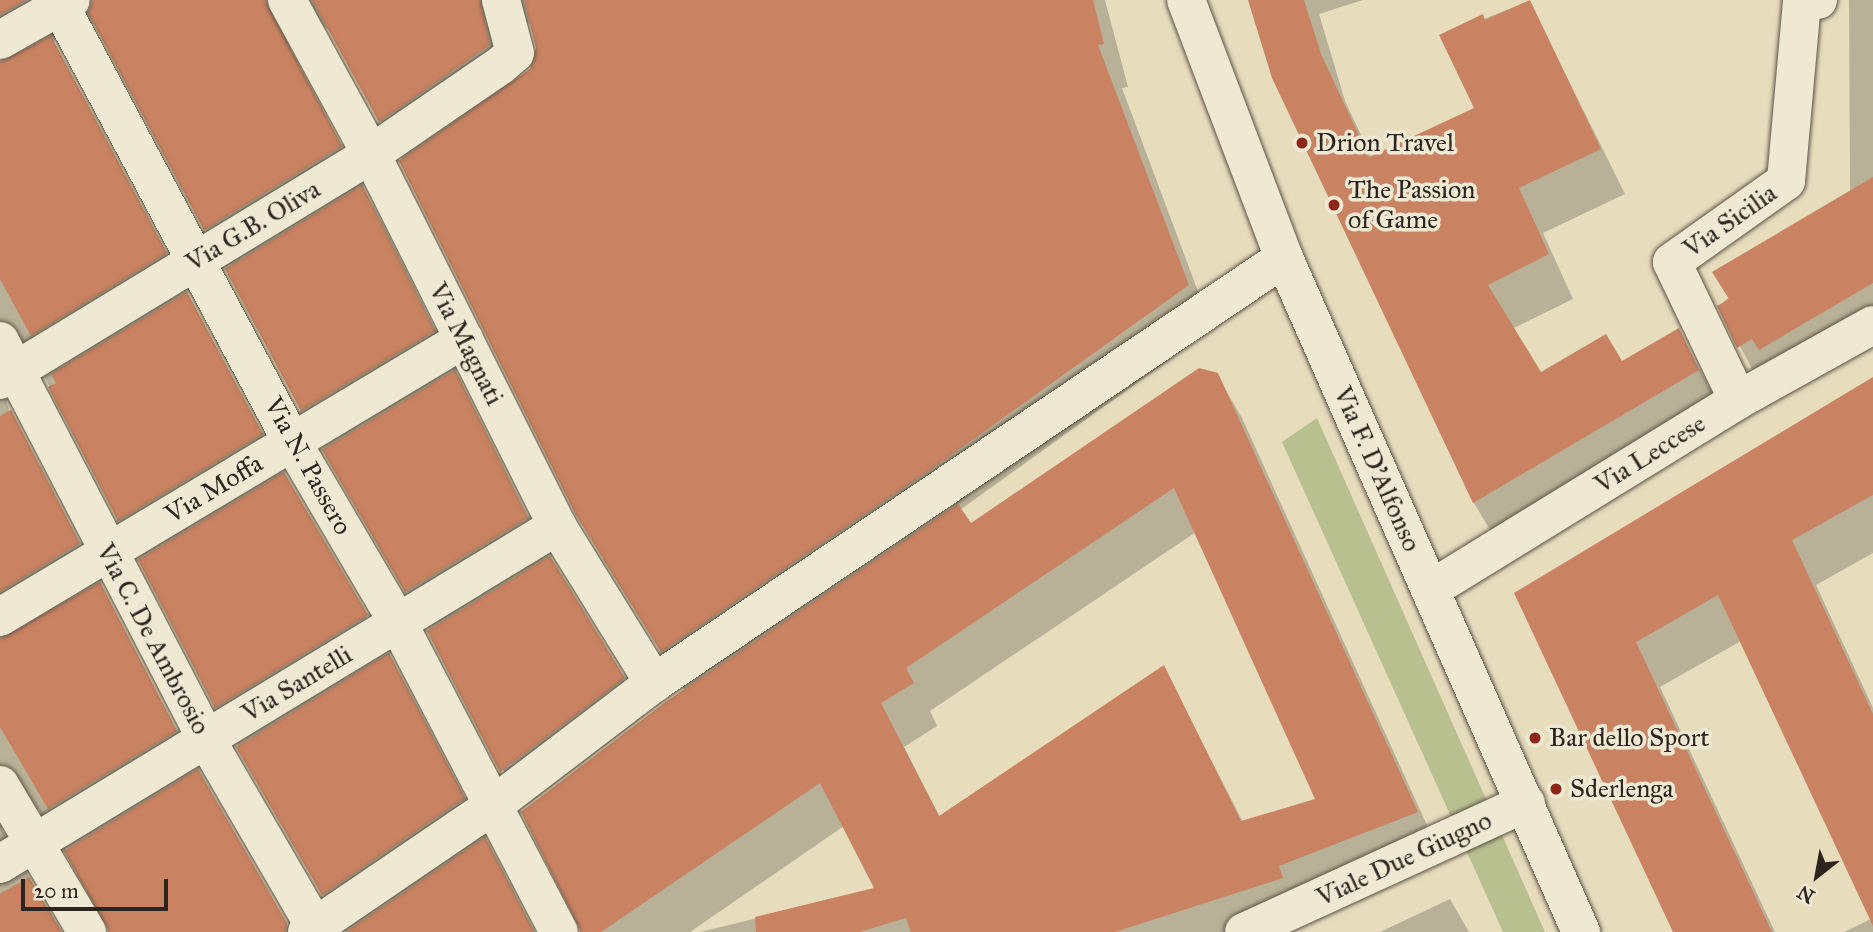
<!DOCTYPE html>
<html>
<head>
<meta charset="utf-8">
<style>
	body { margin:0 }
	#map { position:relative; width:1873px; height:932px; overflow:hidden; background:#e7ddbd; font-family:"IM FELL Great Primer",serif }
	div>[style] { position:absolute }
	.green>* { inset:0; background:#b8c08f }
	.shadow>* { inset:0; background:#0003 }
	.building>* { inset:0; background:#c98362 }
	.roads { filter:drop-shadow(0 0 2px #5d5246) drop-shadow(0 0 2px #5d5246) }
	.street>* { height:38px; margin:-19px; padding:0 19px; transform-origin:19px; border-radius:19px; background:#efe9d4 }
	.secondary>* { height:38px; margin:-19px; padding:0 19px; transform-origin:19px; border-radius:19px; background:#efe9d4 }
	.dots>* { width:19px; height:19px; translate:-50% -50%; box-sizing:border-box; border:4px solid #efe9d4; border-radius:50% }
	span { translate:-50% -50%; white-space:nowrap; text-align:center; line-height:1.15; -webkit-text-stroke:7px #efe9d4; paint-order:stroke }
	.poi-label { font-size:26px; color:#2f231e }
	.left { translate:0 -50%; text-align:left }
	.street-label { font-size:26px; color:#2f231e }
	.north { position:absolute; left:1782px; top:841px; width:70px; height:70px; -webkit-text-stroke:5px #efe9d4; paint-order:stroke; rotate:211deg; font-size:19px; font-weight:700; line-height:28px; text-align:center; color:#2f231e }
	.north::after { content:''; display:block; margin:auto; width:24px; height:32px; background:#2f231e; clip-path:polygon(50% 0,100% 100%,50% 72%,0 100%) }
	.scale { position:absolute; left:21px; top:879px; width:147px; height:32px; box-sizing:border-box; border:4px solid #2f231e; border-top:0; padding-left:9px; font-size:21px; line-height:24px; white-space:nowrap; color:#2f231e; -webkit-text-stroke:5px #efe9d4; paint-order:stroke }
</style>
</head>
<body>
<div id="map">
	<div class="green">
		<i style="clip-path:polygon(1317px 418px,1545px 932px,1503px 932px,1282px 442px)"></i>
	</div>
	<div class="shadow">
		<i style="clip-path:polygon(evenodd,0 0,1105px 0,1128px 87px,1122px 88px,1212px 329px,960px 510px,971px 525px,1217px 375px,1242px 418px,1441px 856px,1271px 932px,700px 932px,877px 889px,844px 826px,690px 932px,580px 932px,580px 922px,685px 691px,603px 559px,403px 161px,331px 31px,314px 21px,289px 43px,292px 55px,383px 224px,548px 556px,645px 715px,523px 808px,430px 631px,302px 411px,96px 24px,72px 23px,53px 42px,282px 472px,410px 692px,535px 932px,345px 932px,216px 707px,39px 366px,2px 385px,9px 410px,200px 775px,291px 932px,108px 932px,108px 922px,38px 809px,13px 809px,2px 830px,60px 932px,0 932px,0 0,521px 21px,530px 24px,538px 47px,531px 70px,513px 83px,504px 37px,521px 21px,0 0,1196px 532px,1318px 800px,1243px 822px,1164px 668px,940px 817px,904px 747px,937px 726px,930px 711px,1196px 532px)"></i>
		<i style="clip-path:polygon(1251px 0,1363px 0,1319px 14px,1345px 101px,1372px 158px,1476px 109px,1441px 36px,1529px 1px,1625px 194px,1543px 233px,1573px 299px,1512px 329px,1540px 374px,1622px 363px,1679px 330px,1724px 415px,1500px 547px,1474px 503px,1273px 77px)"></i>
		<i style="clip-path:polygon(1849px 0,1873px 0,1873px 338px,1762px 388px,1719px 306px,1850px 193px)"></i>
		<i style="clip-path:polygon(1873px 381px,1873px 553px,1816px 585px,1873px 708px,1873px 932px,1844px 932px,1871px 919px,1741px 641px,1660px 687px,1775px 932px,1674px 932px,1516px 594px)"></i>
		<i style="clip-path:polygon(1450px 899px,1469px 932px,1380px 932px)"></i>
	</div>
	<div class="building">
		<i style="clip-path:polygon(0 0,26px 0,0 15px)"></i>
		<i style="clip-path:polygon(93px 0,265px 0,342px 146px,204px 230px,88px 13px)"></i>
		<i style="clip-path:polygon(312px 0,480px 0,490px 45px,379px 122px)"></i>
		<i style="clip-path:polygon(524px 0,1093px 0,1104px 44px,1098px 45px,1189px 285px,933px 468px,661px 652px,576px 515px,399px 161px,530px 69px,536px 48px)"></i>
		<i style="clip-path:polygon(1248px 0,1304px 0,1321px 54px,1369px 157px,1474px 108px,1439px 35px,1483px 14px,1485px 20px,1530px 0,1601px 149px,1519px 188px,1549px 254px,1488px 285px,1541px 372px,1606px 334px,1622px 361px,1679px 328px,1699px 370px,1473px 503px,1272px 78px)"></i>
		<i style="clip-path:polygon(51px 36px,167px 253px,31px 336px,0 279px,0 62px)"></i>
		<i style="clip-path:polygon(1873px 177px,1873px 283px,1759px 350px,1752px 339px,1737px 348px,1717px 306px,1729px 299px,1712px 272px)"></i>
		<i style="clip-path:polygon(362px 185px,435px 331px,301px 411px,225px 269px)"></i>
		<i style="clip-path:polygon(187px 292px,263px 434px,118px 521px,48px 387px,56px 383px,51px 374px)"></i>
		<i style="clip-path:polygon(evenodd,1199px 368px,1218px 373px,1418px 812px,1279px 866px,1283px 878px,1115px 932px,911px 932px,906px 918px,859px 932px,756px 932px,755px 917px,874px 888px,820px 783px,601px 932px,581px 932px,521px 812px,667px 701px,958px 504px,971px 523px,1199px 368px,1174px 488px,1315px 799px,1241px 821px,1164px 665px,939px 816px,881px 703px,914px 683px,906px 668px,1174px 488px)"></i>
		<i style="clip-path:polygon(455px 370px,528px 518px,405px 592px,322px 450px)"></i>
		<i style="clip-path:polygon(1873px 377px,1873px 495px,1792px 540px,1873px 714px,1873px 926px,1718px 595px,1636px 642px,1772px 932px,1673px 932px,1514px 593px)"></i>
		<i style="clip-path:polygon(11px 410px,80px 543px,0 592px,0 416px)"></i>
		<i style="clip-path:polygon(284px 472px,368px 615px,215px 708px,138px 560px)"></i>
		<i style="clip-path:polygon(550px 556px,625px 678px,500px 772px,427px 631px)"></i>
		<i style="clip-path:polygon(100px 582px,177px 731px,48px 809px,0 727px,0 639px)"></i>
		<i style="clip-path:polygon(389px 653px,465px 798px,322px 895px,236px 747px)"></i>
		<i style="clip-path:polygon(198px 769px,287px 923px,285px 932px,109px 932px,64px 851px)"></i>
		<i style="clip-path:polygon(485px 837px,534px 932px,346px 932px)"></i>
		<i style="clip-path:polygon(29px 877px,62px 932px,0 932px,0 894px)"></i>
	</div>
	<div class="roads">
		<div class="street">
			<i style="left:57px;top:0;width:501px;rotate:62deg"></i>
			<i style="left:292px;top:442px;width:210px;rotate:59.6deg"></i>
			<i style="left:398px;top:623px;width:348px;rotate:62.5deg"></i>
			<i style="left:287px;top:0;width:175px;rotate:61.4deg"></i>
			<i style="left:371px;top:154px;width:416px;rotate:63.4deg"></i>
			<i style="left:557px;top:526px;width:185px;rotate:58.3deg"></i>
			<i style="left:0;top:40px;width:81px;rotate:-29.4deg"></i>
			<i style="left:0;top:341px;width:448px;rotate:62.6deg"></i>
			<i style="left:206px;top:739px;width:223px;rotate:59.9deg"></i>
			<i style="left:0;top:380px;width:434px;rotate:-31.3deg"></i>
			<i style="left:371px;top:154px;width:158px;rotate:-34.4deg"></i>
			<i style="left:501px;top:65px;width:18px;rotate:-41deg"></i>
			<i style="left:515px;top:53px;width:55px;rotate:-104.8deg"></i>
			<i style="left:1738px;top:400px;width:153px;rotate:-115.6deg"></i>
			<i style="left:1672px;top:262px;width:140px;rotate:-35.4deg"></i>
			<i style="left:1786px;top:181px;width:182px;rotate:-84.9deg"></i>
			<i style="left:1802px;top:0;width:16px"></i>
			<i style="left:0;top:617px;width:541px;rotate:-30.93deg"></i>
			<i style="left:0;top:785px;width:171px;rotate:59.4deg"></i>
			<i style="left:0;top:864px;width:652px;rotate:-31.25deg"></i>
			<i style="left:307px;top:932px;width:222px;rotate:-34.2deg"></i>
			<i style="left:491px;top:807px;width:205px;rotate:-37.3deg"></i>
			<i style="left:654px;top:683px;width:760px;rotate:-34deg"></i>
			<i style="left:1244px;top:932px;width:310px;rotate:-24.6deg"></i>
		</div>
		<div class="secondary">
			<i style="left:1186px;top:0;width:276px;rotate:69.2deg"></i>
			<i style="left:1284px;top:258px;width:737px;rotate:66.22deg"></i>
			<i style="left:1431px;top:589px;width:361px;rotate:-31.6deg"></i>
			<i style="left:1738px;top:400px;width:154px;rotate:-29.1deg"></i>
		</div>
	</div>
	<div class="dots">
		<i style="left:1302px;top:143px;background:#8f2418"></i>
		<i style="left:1334px;top:205px;background:#8f2418"></i>
		<i style="left:1535px;top:738px;background:#8f2418"></i>
		<i style="left:1556px;top:789px;background:#8f2418"></i>
	</div>
	<div class="poi-label">
		<span class="left" style="left:1316px;top:143px">Drion Travel</span>
		<span class="left" style="left:1348px;top:205px">The Passion<br>of Game</span>
		<span class="left" style="left:1549px;top:738px">Bar dello Sport</span>
		<span class="left" style="left:1570px;top:789px">Sderlenga</span>
	</div>
	<div class="street-label">
		<span style="left:1730px;top:221px;rotate:-35deg">Via Sicilia</span>
		<span style="left:253px;top:226px;rotate:-31deg">Via G.B. Oliva</span>
		<span style="left:466px;top:344px;rotate:63deg">Via Magnati</span>
		<span style="left:1650px;top:454px;rotate:-32deg">Via Leccese</span>
		<span style="left:308px;top:466px;rotate:61deg">Via N. Passero</span>
		<span style="left:1377px;top:469px;rotate:66deg">Via F. D'Alfonso</span>
		<span style="left:214px;top:489px;rotate:-31deg">Via Moffa</span>
		<span style="left:153px;top:639px;rotate:62deg">Via C. De Ambrosio</span>
		<span style="left:297px;top:684px;rotate:-31deg">Via Santelli</span>
		<span style="left:1404px;top:859px;rotate:-25deg">Viale Due Giugno</span>
	</div>
	<div class="north">N</div>
	<div class="scale">20 m</div>
</div>
</body>
</html>
